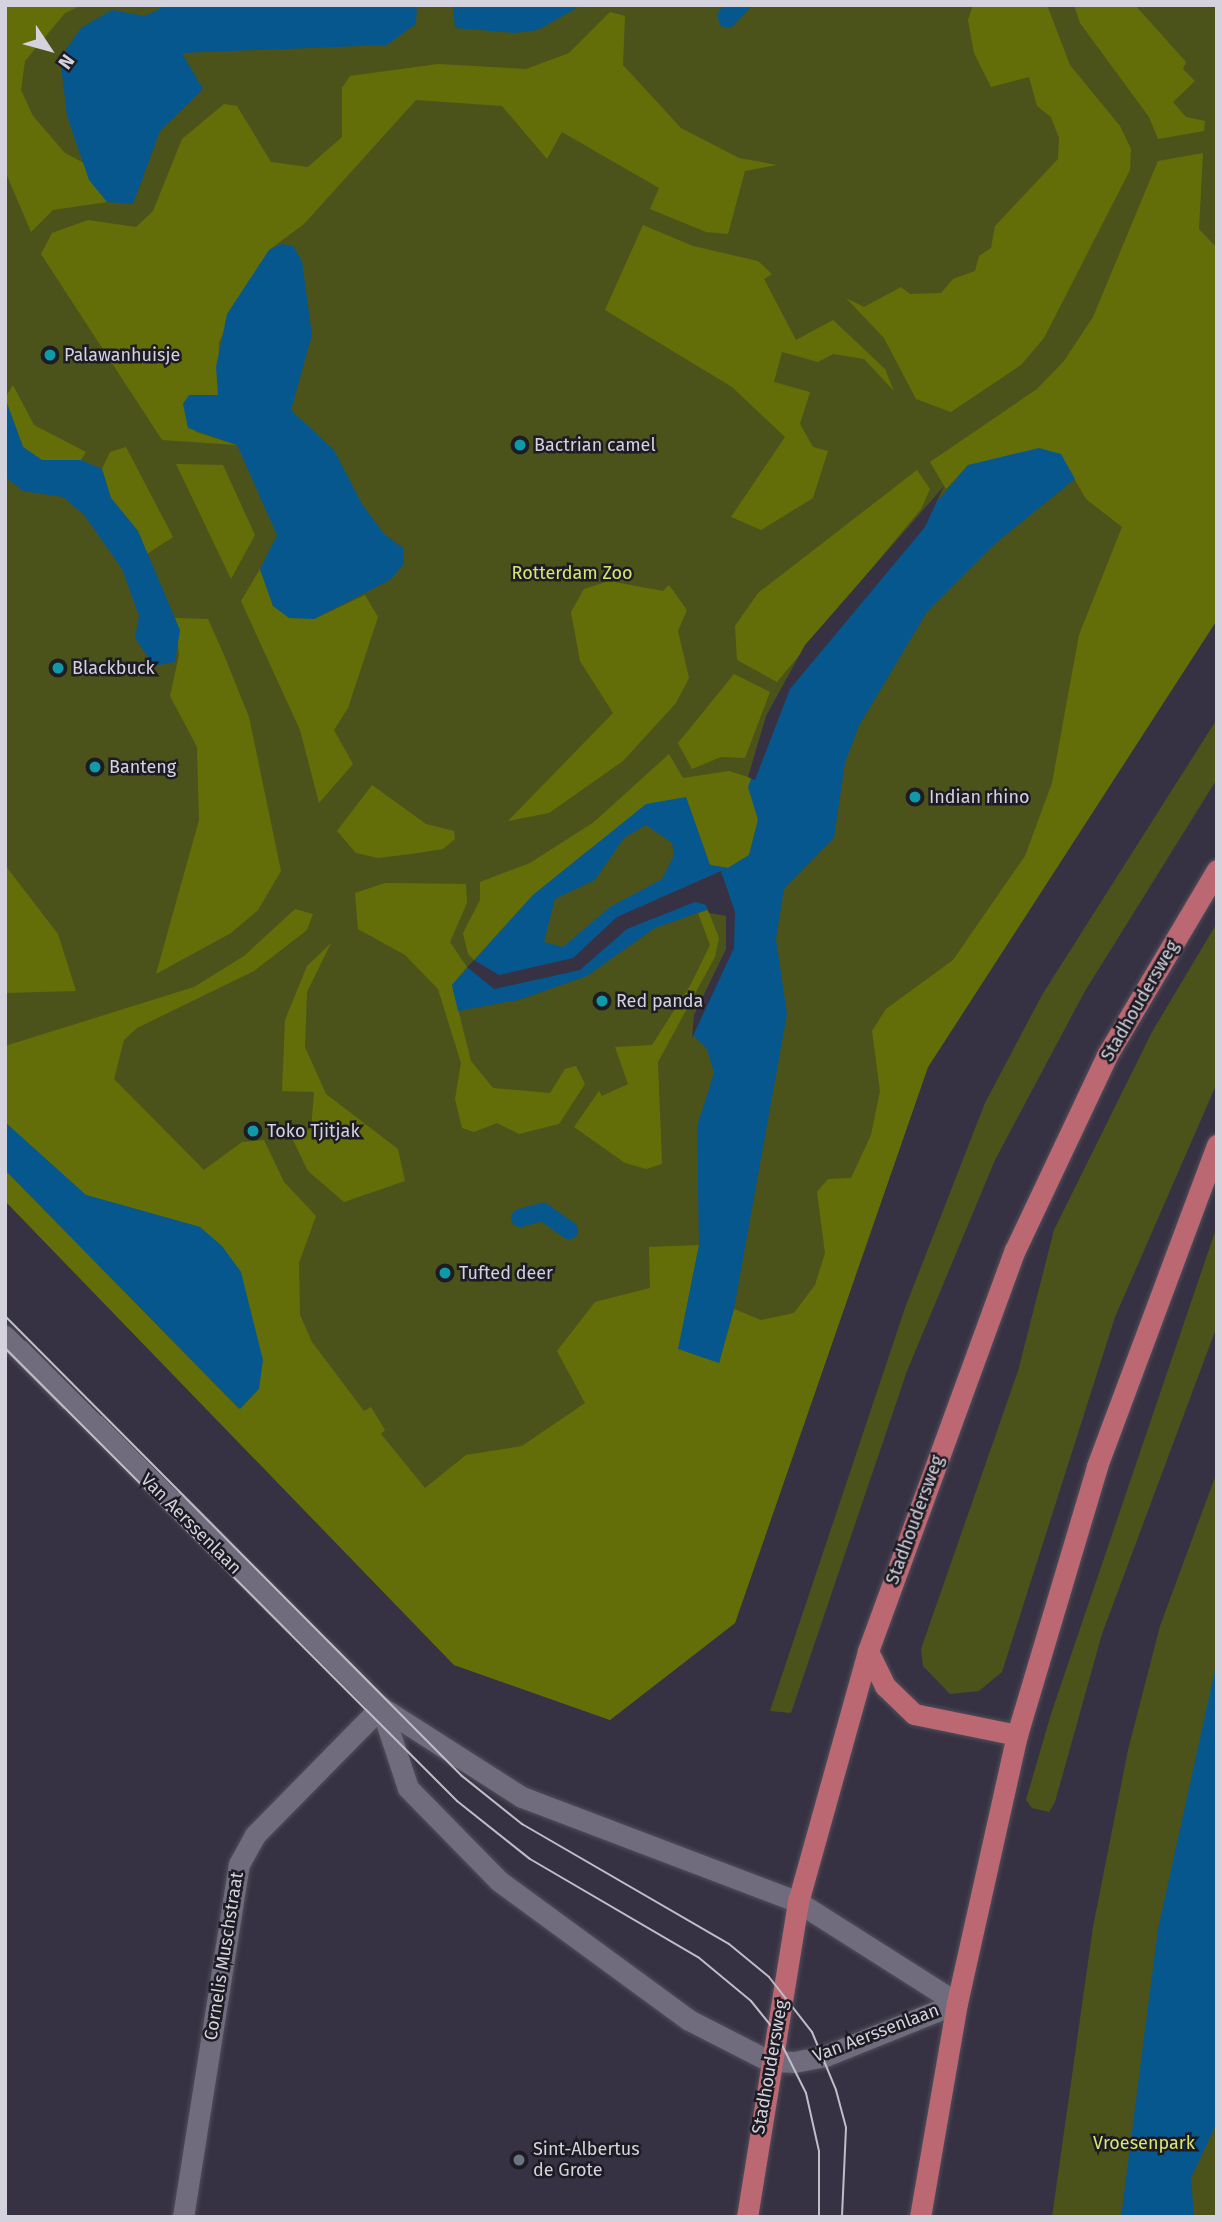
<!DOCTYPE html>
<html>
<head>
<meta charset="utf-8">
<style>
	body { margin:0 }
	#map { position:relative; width:1222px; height:2222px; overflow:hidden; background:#373243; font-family:"Fira Sans",sans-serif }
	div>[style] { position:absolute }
	.green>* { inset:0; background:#4b531b }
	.forest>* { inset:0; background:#646e08 }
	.water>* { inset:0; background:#07578f }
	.pier>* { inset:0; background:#373243 }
	.stream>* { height:18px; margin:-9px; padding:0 9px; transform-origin:9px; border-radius:9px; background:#07578f }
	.roads { filter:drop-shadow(0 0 2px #514e5b) drop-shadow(0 0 2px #514e5b) }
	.minor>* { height:21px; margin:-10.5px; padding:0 10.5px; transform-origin:10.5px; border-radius:10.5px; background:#706c7e }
	.major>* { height:21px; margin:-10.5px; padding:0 10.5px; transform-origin:10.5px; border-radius:10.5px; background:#bc6873 }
	.tram>* { height:2px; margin:-1px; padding:0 1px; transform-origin:1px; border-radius:1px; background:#bfbdc8 }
	.dots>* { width:19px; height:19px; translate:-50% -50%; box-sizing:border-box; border:4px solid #1d1b23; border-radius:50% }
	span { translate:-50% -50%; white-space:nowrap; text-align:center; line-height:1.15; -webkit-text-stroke:5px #1d1b23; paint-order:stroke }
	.poi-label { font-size:18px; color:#d4d2dc }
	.left { translate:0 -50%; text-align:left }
	.park-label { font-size:18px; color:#d6e771 }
	.street-label { font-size:18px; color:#d4d2dc }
	.frame { position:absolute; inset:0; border:7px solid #d4d2dc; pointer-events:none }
	.north { position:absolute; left:14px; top:14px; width:70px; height:70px; -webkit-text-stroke:5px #1d1b23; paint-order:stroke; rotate:126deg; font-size:19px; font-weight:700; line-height:28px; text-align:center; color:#d4d2dc }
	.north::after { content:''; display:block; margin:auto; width:24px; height:32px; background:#d4d2dc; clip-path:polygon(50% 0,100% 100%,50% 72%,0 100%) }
</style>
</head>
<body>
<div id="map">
	<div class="green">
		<i style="clip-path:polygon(5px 5px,1217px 5px,1217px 620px,928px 1067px,735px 1623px,610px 1720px,454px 1665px,5px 1201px)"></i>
		<i style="clip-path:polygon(1217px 719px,1217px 779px,1085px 991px,995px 1160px,907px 1371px,791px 1713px,770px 1711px,905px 1308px,985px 1103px,1042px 995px)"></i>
		<i style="clip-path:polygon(1217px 923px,1217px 1083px,1115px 1317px,1002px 1672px,979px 1691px,950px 1694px,923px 1666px,921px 1649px,1018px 1371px,1054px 1230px,1152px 1032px)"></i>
		<i style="clip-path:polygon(1217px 1226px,1217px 1326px,1102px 1634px,1055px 1802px,1049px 1812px,1032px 1808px,1026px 1800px,1051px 1714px)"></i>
		<i style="clip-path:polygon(1217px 1472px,1217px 2217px,1052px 2217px,1093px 1927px,1128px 1750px,1160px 1626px)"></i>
	</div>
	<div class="forest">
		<i style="clip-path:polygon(5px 5px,82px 5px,65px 13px,25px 61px,21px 90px,33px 116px,65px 153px,86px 164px,107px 202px,53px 210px,31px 232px,5px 171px)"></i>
		<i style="clip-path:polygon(973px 5px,1047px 5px,1070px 65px,1120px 126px,1131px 149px,1130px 170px,1044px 338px,1021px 365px,951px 412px,916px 399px,884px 338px,846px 298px,864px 307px,901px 287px,910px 294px,941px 293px,953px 279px,975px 271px,979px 256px,991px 248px,995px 226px,1058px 159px,1059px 138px,1051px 117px,1037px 106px,1029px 77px,991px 87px,974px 53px,968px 20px)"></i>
		<i style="clip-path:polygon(1074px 5px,1135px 5px,1186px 62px,1183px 69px,1195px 81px,1173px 102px,1186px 117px,1205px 121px,1204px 131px,1158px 139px,1149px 117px,1080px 23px)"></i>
		<i style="clip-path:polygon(610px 12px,625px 16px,623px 65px,681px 128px,739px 158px,777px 165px,745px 171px,728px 234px,706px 232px,650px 209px,659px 188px,562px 132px,547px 159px,502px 106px,416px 100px,304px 224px,269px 250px,219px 342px,218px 395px,189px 395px,183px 404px,196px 432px,237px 445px,162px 440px,41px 254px,52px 233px,88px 220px,136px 227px,153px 211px,182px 139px,224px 104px,237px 106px,271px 162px,308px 167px,342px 137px,342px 88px,350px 76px,438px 64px,526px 69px,569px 53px)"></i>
		<i style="clip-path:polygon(1203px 153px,1199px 229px,1217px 248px,1217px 620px,928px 1067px,735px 1623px,610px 1720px,454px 1665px,5px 1201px,5px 1170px,239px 1409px,241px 1272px,200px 1227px,86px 1195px,45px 1164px,5px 1122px,5px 1046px,194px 987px,244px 956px,295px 909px,313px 914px,307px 930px,254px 971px,137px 1028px,124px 1040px,114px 1079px,204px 1170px,242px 1142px,264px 1140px,284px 1182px,316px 1216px,299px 1263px,300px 1315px,312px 1342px,364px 1411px,371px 1407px,385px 1430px,381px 1434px,425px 1488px,466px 1455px,522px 1446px,585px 1403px,557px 1351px,595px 1302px,650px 1288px,649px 1247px,699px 1245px,685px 1317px,719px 1363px,734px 1309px,761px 1320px,794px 1313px,815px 1285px,825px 1253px,817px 1192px,828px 1179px,851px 1178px,871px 1135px,880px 1091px,872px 1031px,886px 1009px,953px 960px,1025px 856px,1052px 783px,1079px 635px,1122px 527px,1086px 499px,1060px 454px,968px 465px,946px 489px,930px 462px,1037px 389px,1064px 361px,1093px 317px,1158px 161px)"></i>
		<i style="clip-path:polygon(643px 225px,693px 246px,758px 261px,772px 274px,764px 279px,796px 340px,833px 320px,885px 369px,894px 391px,864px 359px,833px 354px,818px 362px,782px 352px,774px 382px,810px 392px,800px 424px,813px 447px,828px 451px,813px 498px,761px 530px,731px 517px,785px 437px,732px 387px,605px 310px)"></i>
		<i style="clip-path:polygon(13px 385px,34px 425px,86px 452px,81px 460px,42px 460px,23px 447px,5px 398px)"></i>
		<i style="clip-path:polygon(126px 447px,173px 537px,147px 554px,138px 531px,111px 498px,102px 469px,110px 452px)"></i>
		<i style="clip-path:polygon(176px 464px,223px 465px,255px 535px,231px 579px)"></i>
		<i style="clip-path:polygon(917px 470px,930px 489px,921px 509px,777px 682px,737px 660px,735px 626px,758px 593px)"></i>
		<i style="clip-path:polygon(260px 569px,273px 606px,314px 619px,365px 595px,378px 617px,348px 708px,334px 730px,353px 764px,319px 803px,300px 730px,241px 601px)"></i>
		<i style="clip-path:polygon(609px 581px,663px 591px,669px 585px,687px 610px,678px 631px,689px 678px,676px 703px,623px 761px,549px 813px,508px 821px,613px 713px,580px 661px,571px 612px,584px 589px)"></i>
		<i style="clip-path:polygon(175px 618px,208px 619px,224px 655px,249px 717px,281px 871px,258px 910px,231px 933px,156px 974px,199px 820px,197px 747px,170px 696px,179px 655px)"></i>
		<i style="clip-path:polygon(734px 674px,770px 692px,745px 758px,721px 757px,692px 769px,678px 743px)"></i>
		<i style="clip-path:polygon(669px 754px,683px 778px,729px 771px,751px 778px,758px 820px,749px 855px,728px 868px,710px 865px,686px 797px,590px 849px,533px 895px,474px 960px,468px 954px,463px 933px,480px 900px,480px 882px,530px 863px,594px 822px)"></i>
		<i style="clip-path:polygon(372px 785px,426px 824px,454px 831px,455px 839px,443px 849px,411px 854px,378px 858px,356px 853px,337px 831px)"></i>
		<i style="clip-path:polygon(5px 865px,58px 934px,76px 991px,5px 993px)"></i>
		<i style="clip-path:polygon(385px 883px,466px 884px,467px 903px,450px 942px,467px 967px,452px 985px,471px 1061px,493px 1088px,550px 1093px,565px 1069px,576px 1066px,585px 1084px,559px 1124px,519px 1134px,497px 1123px,474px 1132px,462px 1128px,455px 1099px,461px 1063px,438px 989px,405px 955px,358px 929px,355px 893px)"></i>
		<i style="clip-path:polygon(708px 910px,719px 938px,715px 957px,658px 1062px,662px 1164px,646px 1169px,625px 1163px,574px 1127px,599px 1091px,602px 1096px,628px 1084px,615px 1047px,652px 1045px,691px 984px,710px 945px,698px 913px)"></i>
		<i style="clip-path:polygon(331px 943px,307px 992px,305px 1047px,326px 1094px,398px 1149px,405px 1181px,344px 1202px,308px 1171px,290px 1134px,311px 1129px,314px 1092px,282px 1091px,285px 1020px,307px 966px)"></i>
	</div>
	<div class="water">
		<i style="clip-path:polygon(167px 5px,417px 5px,416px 24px,387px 45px,182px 53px,203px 89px,160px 131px,133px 204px,107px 202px,89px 180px,67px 116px,60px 58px,81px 28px,112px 10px,145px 16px)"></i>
		<i style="clip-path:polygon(453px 5px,582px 5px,538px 30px,515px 33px,455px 28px)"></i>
		<i style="clip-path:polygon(724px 5px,753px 5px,731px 28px,720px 26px,717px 14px)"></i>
		<i style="clip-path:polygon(281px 244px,293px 246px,302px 261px,312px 335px,291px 410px,334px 450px,362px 504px,384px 534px,403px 548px,404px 564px,390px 580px,314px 619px,289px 618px,273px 606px,260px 569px,277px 535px,237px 445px,188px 428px,183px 404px,189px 395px,218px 395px,216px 367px,227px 314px,269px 250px)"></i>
		<i style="clip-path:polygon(5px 398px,23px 447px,42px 460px,81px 460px,102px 469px,111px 498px,138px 531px,180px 630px,175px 662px,154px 666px,135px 638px,139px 616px,122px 569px,84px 515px,63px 497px,23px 491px,5px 477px)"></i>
		<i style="clip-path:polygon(evenodd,1039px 448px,1061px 454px,1075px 479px,996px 543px,927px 612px,859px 726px,845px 763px,834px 838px,784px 889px,776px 939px,787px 1014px,734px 1309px,719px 1363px,678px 1349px,699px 1245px,697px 1126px,714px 1073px,707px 1049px,693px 1035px,729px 950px,729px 914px,712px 908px,655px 928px,587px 976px,519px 1000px,458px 1011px,452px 985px,533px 895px,646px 804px,686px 797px,710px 865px,728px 868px,749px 855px,758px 820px,748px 787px,786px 681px,968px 465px,1039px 448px,646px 825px,672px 843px,674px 855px,662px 879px,610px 907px,563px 947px,544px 942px,555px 899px,595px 880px,624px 838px,646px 825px)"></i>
		<i style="clip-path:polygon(5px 1122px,86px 1195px,200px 1227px,222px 1246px,241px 1272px,263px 1360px,259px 1389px,240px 1409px,5px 1170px)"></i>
		<i style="clip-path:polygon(1217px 1661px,1217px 2123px,1191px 2178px,1194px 2217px,1121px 2217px,1158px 1929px)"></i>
	</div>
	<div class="pier">
		<i style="clip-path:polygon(944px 486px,925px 527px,790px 689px,755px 780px,748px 777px,766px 716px,805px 645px)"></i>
		<i style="clip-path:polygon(721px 871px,735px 912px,734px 948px,692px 1038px,694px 1015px,726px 949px,726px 916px,709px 913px,706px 905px,695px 902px,627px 929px,580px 970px,494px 989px,467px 967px,474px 960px,499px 975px,573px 958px,617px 917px)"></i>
	</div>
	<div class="stream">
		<i style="left:520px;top:1218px;width:24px;rotate:-15deg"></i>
		<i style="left:543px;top:1212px;width:32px;rotate:35deg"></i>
	</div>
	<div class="roads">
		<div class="minor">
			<i style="left:5px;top:1336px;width:528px;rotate:44.62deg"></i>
			<i style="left:381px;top:1707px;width:167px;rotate:32.6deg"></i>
			<i style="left:522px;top:1797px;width:295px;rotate:20.8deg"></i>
			<i style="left:798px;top:1902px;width:188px;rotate:32.4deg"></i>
			<i style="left:381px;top:1707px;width:85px;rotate:71.6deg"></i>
			<i style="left:408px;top:1788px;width:130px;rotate:45.6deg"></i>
			<i style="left:499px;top:1881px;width:235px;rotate:36.2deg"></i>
			<i style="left:689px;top:2020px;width:90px;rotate:27.1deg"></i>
			<i style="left:769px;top:2061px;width:25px;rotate:2deg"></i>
			<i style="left:794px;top:2062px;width:32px;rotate:-11deg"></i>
			<i style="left:825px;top:2056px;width:142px;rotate:-21.9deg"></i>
			<i style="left:183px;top:2217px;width:357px;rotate:-81deg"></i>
			<i style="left:239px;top:1864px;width:33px;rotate:-61deg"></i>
			<i style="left:255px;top:1835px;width:180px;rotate:-45.5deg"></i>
		</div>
		<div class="major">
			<i style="left:868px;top:1651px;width:39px;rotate:64deg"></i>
			<i style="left:885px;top:1686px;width:40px;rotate:44deg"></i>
			<i style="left:914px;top:1714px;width:105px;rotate:11.5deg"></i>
			<i style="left:747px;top:2217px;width:319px;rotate:-80.8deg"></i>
			<i style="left:798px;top:1902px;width:261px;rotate:-74.4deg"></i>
			<i style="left:868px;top:1651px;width:427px;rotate:-69.9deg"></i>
			<i style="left:1015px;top:1250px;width:216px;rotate:-64.7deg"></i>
			<i style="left:1107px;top:1055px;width:215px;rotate:-59.3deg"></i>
			<i style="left:920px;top:2217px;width:217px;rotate:-80.2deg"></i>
			<i style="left:957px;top:2003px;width:275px;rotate:-77.4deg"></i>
			<i style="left:1017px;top:1735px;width:281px;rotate:-73.4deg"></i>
			<i style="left:1097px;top:1466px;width:343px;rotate:-69.5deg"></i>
		</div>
	</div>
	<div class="tram">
		<i style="left:5px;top:1316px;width:648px;rotate:45.19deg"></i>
		<i style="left:462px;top:1776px;width:77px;rotate:38.7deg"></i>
		<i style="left:522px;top:1824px;width:239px;rotate:30.1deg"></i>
		<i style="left:729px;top:1944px;width:52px;rotate:39.5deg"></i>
		<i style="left:769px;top:1977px;width:70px;rotate:52deg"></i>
		<i style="left:812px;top:2032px;width:63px;rotate:67.5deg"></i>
		<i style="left:836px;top:2090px;width:39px;rotate:75deg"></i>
		<i style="left:846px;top:2128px;width:89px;rotate:92.6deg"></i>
		<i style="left:5px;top:1348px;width:640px;rotate:45.06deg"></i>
		<i style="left:457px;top:1801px;width:93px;rotate:38.5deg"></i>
		<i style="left:530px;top:1859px;width:194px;rotate:30.3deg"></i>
		<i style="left:698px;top:1957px;width:69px;rotate:39.7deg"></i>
		<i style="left:751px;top:2001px;width:38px;rotate:51deg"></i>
		<i style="left:775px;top:2031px;width:69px;rotate:63.4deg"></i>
		<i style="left:806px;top:2093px;width:59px;rotate:77.4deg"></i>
		<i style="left:819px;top:2151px;width:66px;rotate:90deg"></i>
	</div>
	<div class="dots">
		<i style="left:50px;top:355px;background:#0f9aa8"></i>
		<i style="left:520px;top:445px;background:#0f9aa8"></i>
		<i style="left:58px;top:668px;background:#0f9aa8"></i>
		<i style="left:95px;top:767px;background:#0f9aa8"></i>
		<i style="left:915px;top:797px;background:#0f9aa8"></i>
		<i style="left:602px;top:1001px;background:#0f9aa8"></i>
		<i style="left:253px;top:1131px;background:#0f9aa8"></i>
		<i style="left:445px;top:1273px;background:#0f9aa8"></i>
		<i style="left:519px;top:2160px;background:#6b7280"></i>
	</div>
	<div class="poi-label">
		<span class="left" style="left:64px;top:355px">Palawanhuisje</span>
		<span class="left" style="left:534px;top:445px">Bactrian camel</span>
		<span class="left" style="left:72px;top:668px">Blackbuck</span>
		<span class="left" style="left:109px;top:767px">Banteng</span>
		<span class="left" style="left:929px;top:797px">Indian rhino</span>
		<span class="left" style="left:616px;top:1001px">Red panda</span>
		<span class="left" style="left:267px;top:1131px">Toko Tjitjak</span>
		<span class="left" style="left:459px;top:1273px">Tufted deer</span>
		<span class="left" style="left:533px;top:2160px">Sint-Albertus<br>de Grote</span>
	</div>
	<div class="park-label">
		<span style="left:572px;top:573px">Rotterdam Zoo</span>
		<span style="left:1144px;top:2143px">Vroesenpark</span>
	</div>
	<div class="street-label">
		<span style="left:1140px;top:1001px;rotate:-60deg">Stadhoudersweg</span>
		<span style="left:915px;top:1520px;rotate:-70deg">Stadhoudersweg</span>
		<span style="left:191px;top:1524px;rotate:45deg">Van Aerssenlaan</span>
		<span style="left:224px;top:1956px;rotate:-81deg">Cornelis Muschstraat</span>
		<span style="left:876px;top:2033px;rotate:-21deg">Van Aerssenlaan</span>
		<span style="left:770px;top:2067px;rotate:-80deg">Stadhoudersweg</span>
	</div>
	<div class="frame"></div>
	<div class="north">N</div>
</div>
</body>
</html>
